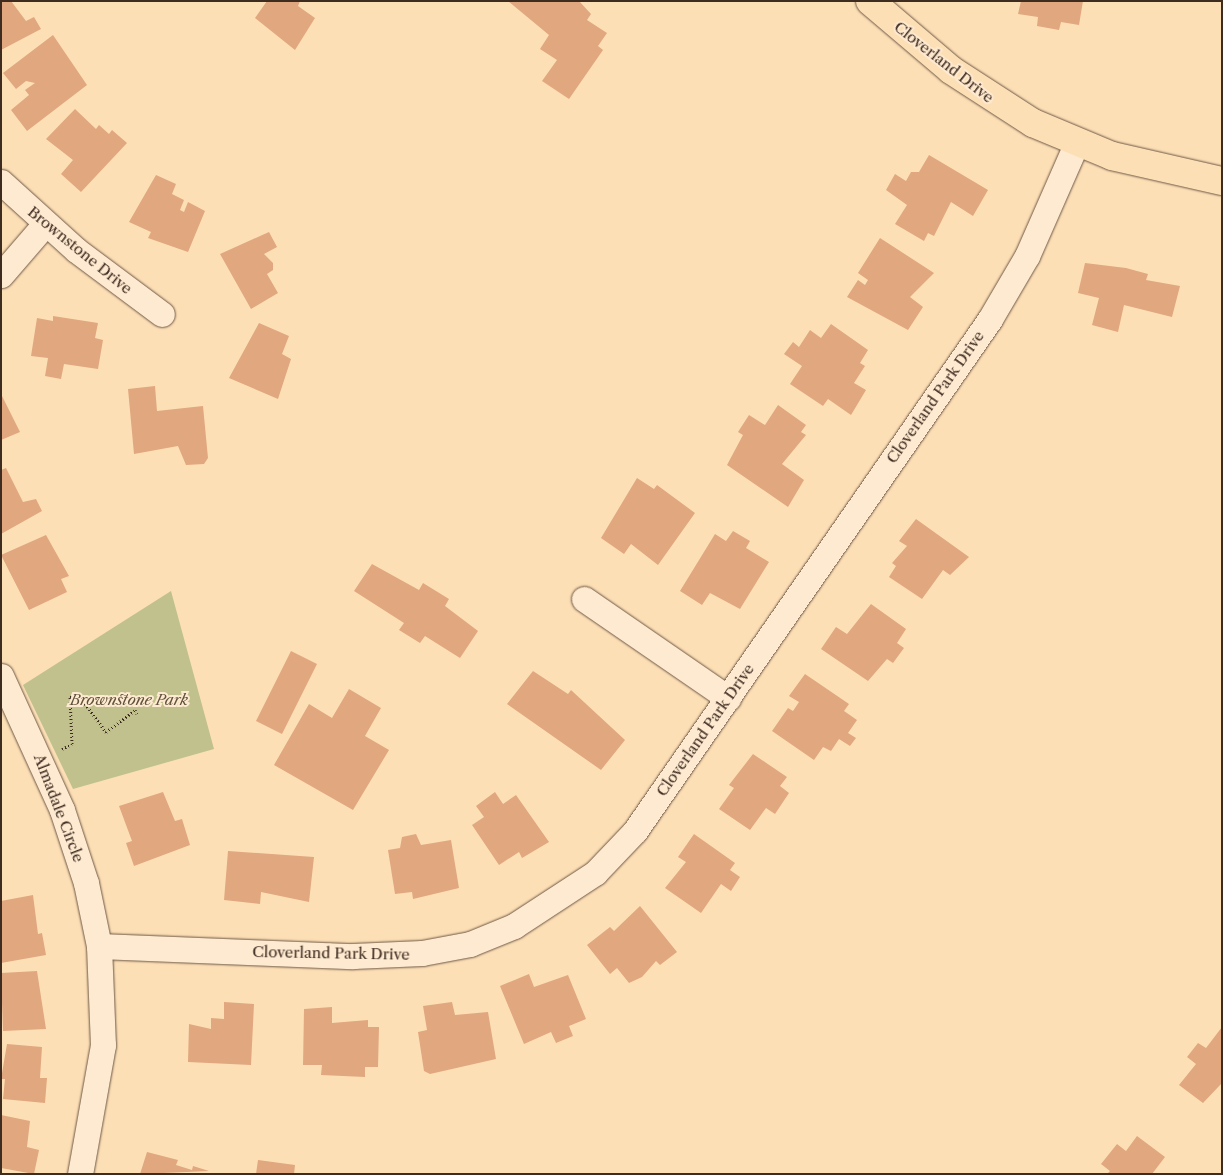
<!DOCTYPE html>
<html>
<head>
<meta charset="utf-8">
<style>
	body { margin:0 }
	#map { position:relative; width:1223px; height:1175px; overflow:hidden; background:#fddfb6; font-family:"Libre Caslon Text",serif }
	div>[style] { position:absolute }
	.green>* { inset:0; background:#c0c18d }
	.building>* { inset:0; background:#e1a77e }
	.path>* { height:3px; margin-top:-1.5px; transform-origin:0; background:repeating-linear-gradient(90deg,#3f2c21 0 1px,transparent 0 3.5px) }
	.roads { filter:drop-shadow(0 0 1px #6e5946) drop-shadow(0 0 1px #6e5946) }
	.minor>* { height:25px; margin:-12.5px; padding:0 12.5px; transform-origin:12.5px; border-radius:12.5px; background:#feead0 }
	.major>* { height:28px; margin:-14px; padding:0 14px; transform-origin:14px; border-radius:14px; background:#fddfb6 }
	span { translate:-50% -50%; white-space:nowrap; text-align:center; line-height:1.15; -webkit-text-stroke:4px #feead0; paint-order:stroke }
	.street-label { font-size:15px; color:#3f2c21 }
	.park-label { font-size:15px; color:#5f513c; font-style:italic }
	.frame { position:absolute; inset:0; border:2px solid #3f2c21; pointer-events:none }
</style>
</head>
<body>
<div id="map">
	<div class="green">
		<i style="clip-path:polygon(171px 591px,214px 749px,73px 789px,23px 685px)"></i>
	</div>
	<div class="building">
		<i style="clip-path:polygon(1px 1px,11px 1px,26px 21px,34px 17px,41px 29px,1px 50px)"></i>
		<i style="clip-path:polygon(267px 1px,300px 1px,298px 6px,315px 18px,295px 50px,255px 18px)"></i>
		<i style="clip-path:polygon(508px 1px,579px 1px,591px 14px,587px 20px,607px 33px,598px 46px,603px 50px,569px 99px,542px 81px,557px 60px,540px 49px,549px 35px)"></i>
		<i style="clip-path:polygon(1021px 1px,1083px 1px,1079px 25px,1061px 22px,1059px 30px,1037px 26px,1038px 17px,1018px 14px)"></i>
		<i style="clip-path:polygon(53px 35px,87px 85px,27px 131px,11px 110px,29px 95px,25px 90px,35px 83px,26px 81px,16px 89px,3px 73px)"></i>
		<i style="clip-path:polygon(75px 109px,96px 129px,99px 125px,109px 134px,112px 130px,127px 143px,81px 192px,61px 174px,73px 160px,46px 139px)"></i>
		<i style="clip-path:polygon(929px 155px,988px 190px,973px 216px,951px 202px,934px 236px,928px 233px,924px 241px,895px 224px,907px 205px,886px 190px,895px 174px,906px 181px,911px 172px,919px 172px)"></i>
		<i style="clip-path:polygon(156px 175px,176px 184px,172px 194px,184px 200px,180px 210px,184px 212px,188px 202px,205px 211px,188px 252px,148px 238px,151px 232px,129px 222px)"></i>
		<i style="clip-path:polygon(269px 232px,277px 247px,264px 254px,273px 263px,273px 270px,267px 274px,278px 293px,251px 309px,220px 254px)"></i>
		<i style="clip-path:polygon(880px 238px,934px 273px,910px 297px,923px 307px,908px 330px,847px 297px,858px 280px,865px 285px,868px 280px,858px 273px)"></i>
		<i style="clip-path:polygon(1085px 263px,1126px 268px,1148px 274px,1146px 280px,1180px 286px,1172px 317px,1124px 305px,1118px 332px,1092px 325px,1099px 298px,1078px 293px)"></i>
		<i style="clip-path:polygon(53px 316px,98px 323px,95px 338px,103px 340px,98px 369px,64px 364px,61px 379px,45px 376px,48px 358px,31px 356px,37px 318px,53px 321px)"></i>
		<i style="clip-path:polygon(259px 323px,289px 336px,282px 354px,291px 359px,278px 399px,229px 378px)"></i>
		<i style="clip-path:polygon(831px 324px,868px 350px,860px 363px,865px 366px,854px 383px,866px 390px,851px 415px,828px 399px,823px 406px,790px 384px,802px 366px,784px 354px,793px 342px,799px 347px,810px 330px,821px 338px)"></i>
		<i style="clip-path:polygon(155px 386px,157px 411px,203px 406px,208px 458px,204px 464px,186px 465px,178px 446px,134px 454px,128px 389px)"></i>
		<i style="clip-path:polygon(1px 394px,20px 432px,1px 440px)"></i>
		<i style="clip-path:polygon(778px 405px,806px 425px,801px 432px,806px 435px,782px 464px,804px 480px,788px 507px,727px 465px,743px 435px,738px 432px,749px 415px,765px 425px)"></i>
		<i style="clip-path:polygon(6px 468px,23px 502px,36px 499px,42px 511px,1px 534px,1px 470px)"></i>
		<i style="clip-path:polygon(637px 478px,654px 489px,657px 485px,695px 513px,658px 565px,631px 544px,624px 554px,601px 538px)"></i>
		<i style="clip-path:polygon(916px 519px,969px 557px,950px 575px,943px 570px,922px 599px,889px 577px,896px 566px,892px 563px,907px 546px,899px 541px)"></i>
		<i style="clip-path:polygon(733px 531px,750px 541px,746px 548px,769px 562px,740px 609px,710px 593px,702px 605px,680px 591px,715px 534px,726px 541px)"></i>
		<i style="clip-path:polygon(46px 535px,69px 576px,61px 579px,67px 592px,29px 610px,1px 555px)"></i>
		<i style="clip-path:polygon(372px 564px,419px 590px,423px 583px,449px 599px,445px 606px,478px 631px,460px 658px,425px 636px,420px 643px,399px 630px,404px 623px,354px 591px)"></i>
		<i style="clip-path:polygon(871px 604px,906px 629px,897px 643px,904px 648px,893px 663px,887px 659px,868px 681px,821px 649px,836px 627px,847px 634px)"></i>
		<i style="clip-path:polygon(291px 651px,317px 664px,282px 734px,256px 721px)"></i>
		<i style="clip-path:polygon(533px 671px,568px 694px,571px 690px,625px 740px,601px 770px,507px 704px)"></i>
		<i style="clip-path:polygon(805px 674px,849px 704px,844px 711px,857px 720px,848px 733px,856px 738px,850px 746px,839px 739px,831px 751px,823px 747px,814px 760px,772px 731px,788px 708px,793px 711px,799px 702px,789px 696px)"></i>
		<i style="clip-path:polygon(349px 689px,381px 708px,365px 736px,389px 750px,353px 810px,274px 765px,309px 704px,332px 718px)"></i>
		<i style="clip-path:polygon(753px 754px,787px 777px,780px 786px,789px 793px,775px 814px,766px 808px,750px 830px,719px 809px,734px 788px,729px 785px)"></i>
		<i style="clip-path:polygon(163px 792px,175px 821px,182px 819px,190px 845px,134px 866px,126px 843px,132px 841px,119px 806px)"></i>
		<i style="clip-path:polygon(495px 792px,503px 804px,516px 795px,549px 842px,522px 858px,519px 852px,499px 865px,472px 825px,484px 817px,476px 806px)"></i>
		<i style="clip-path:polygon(416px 834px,421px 845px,451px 840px,459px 888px,413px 899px,412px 892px,395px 894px,388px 850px,400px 848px,402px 837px)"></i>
		<i style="clip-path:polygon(694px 834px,735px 863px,730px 870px,740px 877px,731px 891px,721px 884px,701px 913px,665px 888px,686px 862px,678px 857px)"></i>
		<i style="clip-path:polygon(228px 851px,314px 857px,309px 902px,261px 892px,260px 904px,224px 900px)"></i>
		<i style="clip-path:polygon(33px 895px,38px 934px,42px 933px,46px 955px,1px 963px,1px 901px)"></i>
		<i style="clip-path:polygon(640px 906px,677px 952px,660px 965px,656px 961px,642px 977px,629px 983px,617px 968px,610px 974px,587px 945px,610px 927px,614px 931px)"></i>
		<i style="clip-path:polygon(37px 971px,46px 1029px,3px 1031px,1px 973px)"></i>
		<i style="clip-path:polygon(529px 974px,534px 987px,568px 975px,586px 1019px,569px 1026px,573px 1036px,556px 1043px,551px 1032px,524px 1044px,500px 986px)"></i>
		<i style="clip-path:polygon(224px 1002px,254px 1004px,251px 1065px,188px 1062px,189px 1024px,211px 1029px,211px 1018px,224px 1019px)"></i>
		<i style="clip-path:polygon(452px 1002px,455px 1015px,488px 1012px,496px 1059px,430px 1074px,424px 1071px,418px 1032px,427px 1030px,423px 1006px)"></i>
		<i style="clip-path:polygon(332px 1007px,332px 1023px,368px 1020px,368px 1027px,379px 1027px,378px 1067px,365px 1067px,365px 1077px,321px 1075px,322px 1065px,303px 1065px,304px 1009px)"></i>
		<i style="clip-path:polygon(1222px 1027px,1222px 1083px,1203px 1103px,1179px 1085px,1196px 1064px,1187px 1057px,1198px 1043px,1206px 1048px)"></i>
		<i style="clip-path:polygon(7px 1044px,42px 1047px,40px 1078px,47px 1078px,45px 1103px,3px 1099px,5px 1079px,1px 1079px)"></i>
		<i style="clip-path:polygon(1px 1115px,30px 1121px,27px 1147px,39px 1150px,34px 1174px,1px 1168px)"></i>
		<i style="clip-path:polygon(1137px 1136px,1165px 1157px,1152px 1174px,1107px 1174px,1110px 1171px,1101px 1164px,1117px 1144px,1126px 1151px)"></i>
		<i style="clip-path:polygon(147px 1152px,178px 1160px,176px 1165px,192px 1170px,193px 1166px,209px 1171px,140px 1174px)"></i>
		<i style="clip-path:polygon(258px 1160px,295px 1165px,294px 1174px,256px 1174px)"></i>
	</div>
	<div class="path">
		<i style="left:62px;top:749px;width:11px;rotate:-27deg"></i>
		<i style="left:72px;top:744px;width:47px;rotate:-92.4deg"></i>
		<i style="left:70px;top:697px;width:9px;rotate:-13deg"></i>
		<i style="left:79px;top:695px;width:46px;rotate:53.9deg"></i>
		<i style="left:106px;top:732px;width:36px;rotate:-37deg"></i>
		<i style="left:135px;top:710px;width:4px;rotate:63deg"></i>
	</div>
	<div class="roads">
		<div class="minor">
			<i style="left:1px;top:182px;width:101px;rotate:42.2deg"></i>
			<i style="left:76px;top:250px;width:107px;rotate:36.7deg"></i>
			<i style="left:1px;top:275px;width:67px;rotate:-49.2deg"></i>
			<i style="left:584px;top:599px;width:175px;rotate:34.5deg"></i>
			<i style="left:1px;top:676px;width:147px;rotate:65.5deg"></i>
			<i style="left:62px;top:810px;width:77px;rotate:71.8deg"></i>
			<i style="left:86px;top:883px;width:64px;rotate:78.3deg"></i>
			<i style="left:99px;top:946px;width:99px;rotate:87.7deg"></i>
			<i style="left:103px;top:1045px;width:131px;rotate:100.1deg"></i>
			<i style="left:99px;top:946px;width:254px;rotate:2.3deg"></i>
			<i style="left:353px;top:956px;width:69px;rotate:-2.5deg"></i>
			<i style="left:422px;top:953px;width:49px;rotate:-10.6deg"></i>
			<i style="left:470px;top:944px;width:48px;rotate:-22.2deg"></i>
			<i style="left:514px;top:926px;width:97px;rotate:-33.2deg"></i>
			<i style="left:595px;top:873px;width:58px;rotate:-46.4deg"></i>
			<i style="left:635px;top:831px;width:623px;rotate:-55.26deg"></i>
			<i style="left:990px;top:319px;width:73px;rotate:-59.6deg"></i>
			<i style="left:1027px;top:256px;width:124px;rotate:-66.3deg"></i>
		</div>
		<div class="major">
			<i style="left:870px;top:1px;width:106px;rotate:40.4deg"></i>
			<i style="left:951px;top:70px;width:98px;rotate:32.9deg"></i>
			<i style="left:1033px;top:123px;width:86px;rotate:22.7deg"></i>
			<i style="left:1112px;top:156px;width:113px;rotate:12.8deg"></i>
		</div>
	</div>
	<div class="street-label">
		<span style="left:944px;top:62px;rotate:38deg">Cloverland Drive</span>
		<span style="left:80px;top:250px;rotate:39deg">Brownstone Drive</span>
		<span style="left:935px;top:397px;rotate:-55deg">Cloverland Park Drive</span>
		<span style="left:705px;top:730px;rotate:-55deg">Cloverland Park Drive</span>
		<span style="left:59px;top:808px;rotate:69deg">Almadale Circle</span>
		<span style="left:331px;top:953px;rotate:1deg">Cloverland Park Drive</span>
	</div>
	<div class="park-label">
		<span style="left:129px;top:700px">Brownstone Park</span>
	</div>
	<div class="frame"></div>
</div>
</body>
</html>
